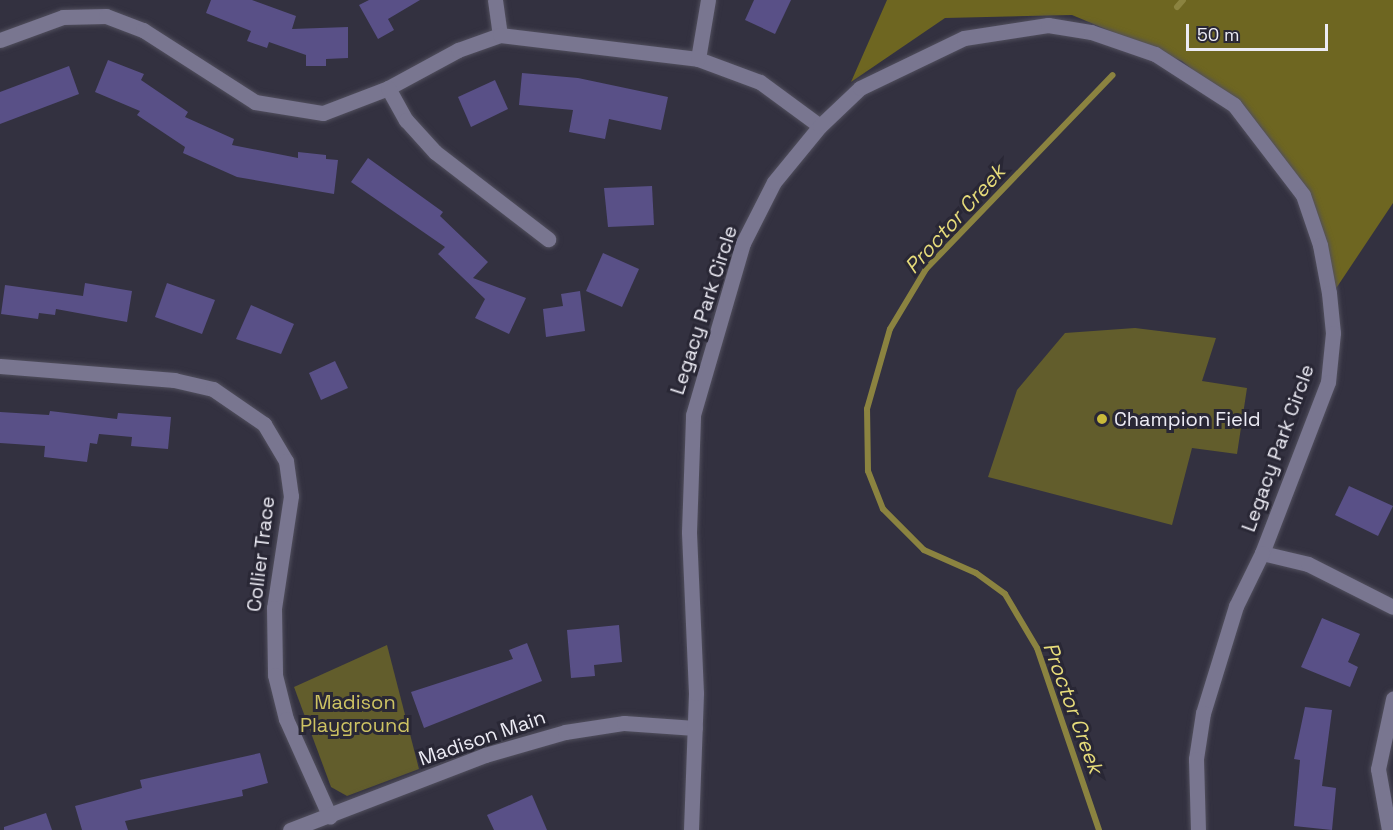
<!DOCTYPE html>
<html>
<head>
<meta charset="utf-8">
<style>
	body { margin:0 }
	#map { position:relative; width:1393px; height:830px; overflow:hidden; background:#333140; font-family:"Space Grotesk",sans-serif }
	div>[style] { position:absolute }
	.green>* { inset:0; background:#625d2c }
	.forest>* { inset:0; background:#6e6621 }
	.stream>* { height:6px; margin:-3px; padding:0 3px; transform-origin:3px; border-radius:3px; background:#8b8340 }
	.building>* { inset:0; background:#595087 }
	.roads { filter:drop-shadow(0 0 2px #514f5d) drop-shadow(0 0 2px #514f5d) }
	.minor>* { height:15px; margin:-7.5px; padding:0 7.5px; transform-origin:7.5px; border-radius:7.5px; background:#797690 }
	.dots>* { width:16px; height:16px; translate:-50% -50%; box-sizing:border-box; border:3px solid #292735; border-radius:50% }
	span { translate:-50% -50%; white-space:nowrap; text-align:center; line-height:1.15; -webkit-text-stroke:6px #292735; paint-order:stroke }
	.street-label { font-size:20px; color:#ecebf4 }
	.poi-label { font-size:20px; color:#ecebf4 }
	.left { translate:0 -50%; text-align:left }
	.park-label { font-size:20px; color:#cec363 }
	.water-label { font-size:21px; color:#e6db7a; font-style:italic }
	.scale { position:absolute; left:1186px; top:24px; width:142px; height:27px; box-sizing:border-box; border:3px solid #ecebf4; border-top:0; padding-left:8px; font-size:18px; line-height:21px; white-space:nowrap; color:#ecebf4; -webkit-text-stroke:4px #292735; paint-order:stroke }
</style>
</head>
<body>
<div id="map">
	<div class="green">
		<i style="clip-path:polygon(1135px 328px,1216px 338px,1202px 381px,1247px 388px,1237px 454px,1192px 448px,1172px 525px,988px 477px,1017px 390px,1065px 333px)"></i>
		<i style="clip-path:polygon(387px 645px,419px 769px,347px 796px,331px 787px,294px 687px)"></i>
	</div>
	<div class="forest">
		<i style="clip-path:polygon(887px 0,1393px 0,1393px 203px,1327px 302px,1315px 206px,1260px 126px,1182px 61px,1072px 15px,945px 18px,851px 82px)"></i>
	</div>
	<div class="stream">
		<i style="left:1177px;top:7px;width:9px;rotate:-49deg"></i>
		<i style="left:1099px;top:830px;width:192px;rotate:-108.8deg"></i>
		<i style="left:1037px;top:648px;width:63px;rotate:-120.7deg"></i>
		<i style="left:1005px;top:594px;width:36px;rotate:-144deg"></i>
		<i style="left:976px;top:573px;width:57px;rotate:-156.1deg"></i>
		<i style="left:924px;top:550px;width:58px;rotate:-135deg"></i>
		<i style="left:883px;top:509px;width:41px;rotate:-111.5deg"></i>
		<i style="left:868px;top:471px;width:62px;rotate:-90.9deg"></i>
		<i style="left:867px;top:409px;width:83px;rotate:-74deg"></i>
		<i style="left:890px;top:329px;width:70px;rotate:-59deg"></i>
		<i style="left:926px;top:269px;width:269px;rotate:-46.1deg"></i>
	</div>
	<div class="building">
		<i style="clip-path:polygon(211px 0,252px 0,296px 16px,292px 29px,348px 27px,348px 58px,326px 59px,326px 66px,306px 66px,306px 55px,269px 42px,267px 48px,247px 41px,251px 31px,206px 13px)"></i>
		<i style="clip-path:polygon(369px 0,420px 0,388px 19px,394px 30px,378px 39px,359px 5px)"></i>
		<i style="clip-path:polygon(754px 0,791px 0,775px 34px,745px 20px)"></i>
		<i style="clip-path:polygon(108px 60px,144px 74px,141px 80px,188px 112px,185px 117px,234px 139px,232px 145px,298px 158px,298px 152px,326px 155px,326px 159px,338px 160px,334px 194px,237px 177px,183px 153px,185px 147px,137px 115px,140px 111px,95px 92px)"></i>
		<i style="clip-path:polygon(69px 66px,79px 94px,0 124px,0 92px)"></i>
		<i style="clip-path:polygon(522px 73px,578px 78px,668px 97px,661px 130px,609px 119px,605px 139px,569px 132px,573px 110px,519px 105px)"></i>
		<i style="clip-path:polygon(495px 80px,508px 109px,471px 127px,458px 97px)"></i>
		<i style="clip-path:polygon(368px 158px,443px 212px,440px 216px,488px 262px,473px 278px,526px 298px,509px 334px,475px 318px,485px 299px,438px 254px,445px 247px,351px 182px)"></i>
		<i style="clip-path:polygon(652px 186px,654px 225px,608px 227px,604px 188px)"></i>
		<i style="clip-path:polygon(603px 253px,639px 269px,622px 307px,586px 291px)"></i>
		<i style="clip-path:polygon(85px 283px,132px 291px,127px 322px,56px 309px,55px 315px,39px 313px,38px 319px,1px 314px,5px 285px,83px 296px)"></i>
		<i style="clip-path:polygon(167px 283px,215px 300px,202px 334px,155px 317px)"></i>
		<i style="clip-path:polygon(580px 291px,585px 331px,546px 337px,543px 309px,563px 306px,561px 294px)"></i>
		<i style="clip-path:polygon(251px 305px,294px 324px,281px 354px,236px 339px)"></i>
		<i style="clip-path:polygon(335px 361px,348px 388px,321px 400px,309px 373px)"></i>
		<i style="clip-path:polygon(50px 411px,117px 419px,118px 413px,171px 417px,168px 449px,131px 446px,132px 437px,99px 434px,97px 444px,90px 443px,87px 462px,44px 457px,45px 446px,0 443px,0 412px,49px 415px)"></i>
		<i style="clip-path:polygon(1349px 486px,1393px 506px,1378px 536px,1335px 515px)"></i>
		<i style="clip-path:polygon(1322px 618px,1360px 634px,1348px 662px,1358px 667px,1350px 687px,1301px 667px)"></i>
		<i style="clip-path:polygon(619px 625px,622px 662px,594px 665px,595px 676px,571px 678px,567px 630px)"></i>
		<i style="clip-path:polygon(527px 643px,542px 681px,424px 728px,411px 692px,513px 659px,509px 650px)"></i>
		<i style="clip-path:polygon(1305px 707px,1332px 710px,1322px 786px,1336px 788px,1332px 830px,1294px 826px,1300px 760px,1294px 759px)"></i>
		<i style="clip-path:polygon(260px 753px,268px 783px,242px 790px,243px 796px,125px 821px,128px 830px,82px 830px,75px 806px,142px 788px,140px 780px)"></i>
		<i style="clip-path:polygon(532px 795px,547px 830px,494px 830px,487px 815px)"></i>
		<i style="clip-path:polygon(46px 813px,52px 830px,4px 830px,4px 827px)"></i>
	</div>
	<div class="roads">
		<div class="minor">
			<i style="left:495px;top:0;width:35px;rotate:82deg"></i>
			<i style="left:0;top:40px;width:67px;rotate:-20.1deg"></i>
			<i style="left:63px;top:17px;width:43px;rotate:-1.3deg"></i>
			<i style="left:106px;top:16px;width:40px;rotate:21deg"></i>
			<i style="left:143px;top:30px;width:133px;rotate:32.7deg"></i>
			<i style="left:255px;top:102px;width:69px;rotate:9.2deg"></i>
			<i style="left:323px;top:113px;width:70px;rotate:-21deg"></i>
			<i style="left:388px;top:88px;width:80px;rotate:-28.5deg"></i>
			<i style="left:458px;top:50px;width:45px;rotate:-19.7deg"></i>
			<i style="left:500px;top:35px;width:199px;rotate:6.9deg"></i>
			<i style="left:698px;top:59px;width:66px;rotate:20.4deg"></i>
			<i style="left:760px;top:82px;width:74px;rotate:36.3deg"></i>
			<i style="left:698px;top:59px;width:60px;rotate:-80.4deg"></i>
			<i style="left:388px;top:88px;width:37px;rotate:61deg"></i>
			<i style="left:406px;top:120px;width:43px;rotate:47.8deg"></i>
			<i style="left:435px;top:152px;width:143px;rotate:37.6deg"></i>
			<i style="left:0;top:366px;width:175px;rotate:4.6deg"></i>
			<i style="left:174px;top:380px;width:40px;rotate:13deg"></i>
			<i style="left:213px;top:389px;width:62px;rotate:34.5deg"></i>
			<i style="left:264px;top:424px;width:43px;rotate:59.3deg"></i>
			<i style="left:286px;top:461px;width:35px;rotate:82deg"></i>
			<i style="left:291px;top:496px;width:113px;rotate:98.6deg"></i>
			<i style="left:274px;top:608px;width:67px;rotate:89.1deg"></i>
			<i style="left:275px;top:675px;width:45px;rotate:76deg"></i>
			<i style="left:286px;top:719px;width:107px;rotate:65.8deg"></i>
			<i style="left:1262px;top:553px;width:47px;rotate:13.4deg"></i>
			<i style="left:1308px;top:564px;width:95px;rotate:26.8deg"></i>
			<i style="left:290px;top:830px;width:209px;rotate:-21deg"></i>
			<i style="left:485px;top:755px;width:83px;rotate:-16deg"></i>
			<i style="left:565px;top:732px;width:60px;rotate:-8.7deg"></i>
			<i style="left:624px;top:723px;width:71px;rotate:4deg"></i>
			<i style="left:691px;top:830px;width:137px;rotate:-87.9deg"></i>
			<i style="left:696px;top:693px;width:161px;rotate:-92.5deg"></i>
			<i style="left:689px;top:532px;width:117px;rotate:-88deg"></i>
			<i style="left:693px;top:415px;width:179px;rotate:-73.8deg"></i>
			<i style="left:743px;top:243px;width:68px;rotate:-63.1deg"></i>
			<i style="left:774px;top:182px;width:72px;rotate:-50.6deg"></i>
			<i style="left:820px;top:126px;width:55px;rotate:-43.5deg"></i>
			<i style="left:860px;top:88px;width:115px;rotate:-25.7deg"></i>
			<i style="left:964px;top:38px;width:85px;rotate:-8.8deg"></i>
			<i style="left:1048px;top:25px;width:44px;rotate:9.2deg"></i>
			<i style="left:1091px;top:32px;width:68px;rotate:19deg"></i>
			<i style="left:1155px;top:54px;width:94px;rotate:32.8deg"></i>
			<i style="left:1234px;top:105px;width:113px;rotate:52.5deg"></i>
			<i style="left:1303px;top:195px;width:53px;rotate:71.2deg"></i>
			<i style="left:1320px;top:245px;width:49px;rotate:79.4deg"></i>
			<i style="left:1329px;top:293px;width:40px;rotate:84.3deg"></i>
			<i style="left:1333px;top:333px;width:49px;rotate:95.8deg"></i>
			<i style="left:1328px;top:382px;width:183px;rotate:111.1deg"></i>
			<i style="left:1262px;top:553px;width:59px;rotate:116.1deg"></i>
			<i style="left:1236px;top:606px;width:112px;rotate:107.1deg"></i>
			<i style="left:1203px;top:713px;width:47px;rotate:98.7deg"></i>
			<i style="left:1196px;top:759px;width:71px;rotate:88.4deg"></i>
			<i style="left:1389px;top:830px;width:62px;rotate:-100.2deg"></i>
			<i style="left:1378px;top:769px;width:72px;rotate:-77.9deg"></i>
		</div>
	</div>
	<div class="dots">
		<i style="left:1102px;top:419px;background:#c9ba3a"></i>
	</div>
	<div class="street-label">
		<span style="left:704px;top:310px;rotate:-72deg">Legacy Park Circle</span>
		<span style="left:1278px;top:448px;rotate:-70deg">Legacy Park Circle</span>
		<span style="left:261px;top:554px;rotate:-83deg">Collier Trace</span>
		<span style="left:482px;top:738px;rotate:-19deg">Madison Main</span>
	</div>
	<div class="poi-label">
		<span class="left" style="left:1114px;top:419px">Champion Field</span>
	</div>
	<div class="park-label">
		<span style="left:355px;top:714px">Madison<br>Playground</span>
	</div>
	<div class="water-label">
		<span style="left:955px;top:219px;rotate:-48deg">Proctor Creek</span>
		<span style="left:1073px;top:708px;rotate:70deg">Proctor Creek</span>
	</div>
	<div class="scale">50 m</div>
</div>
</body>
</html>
